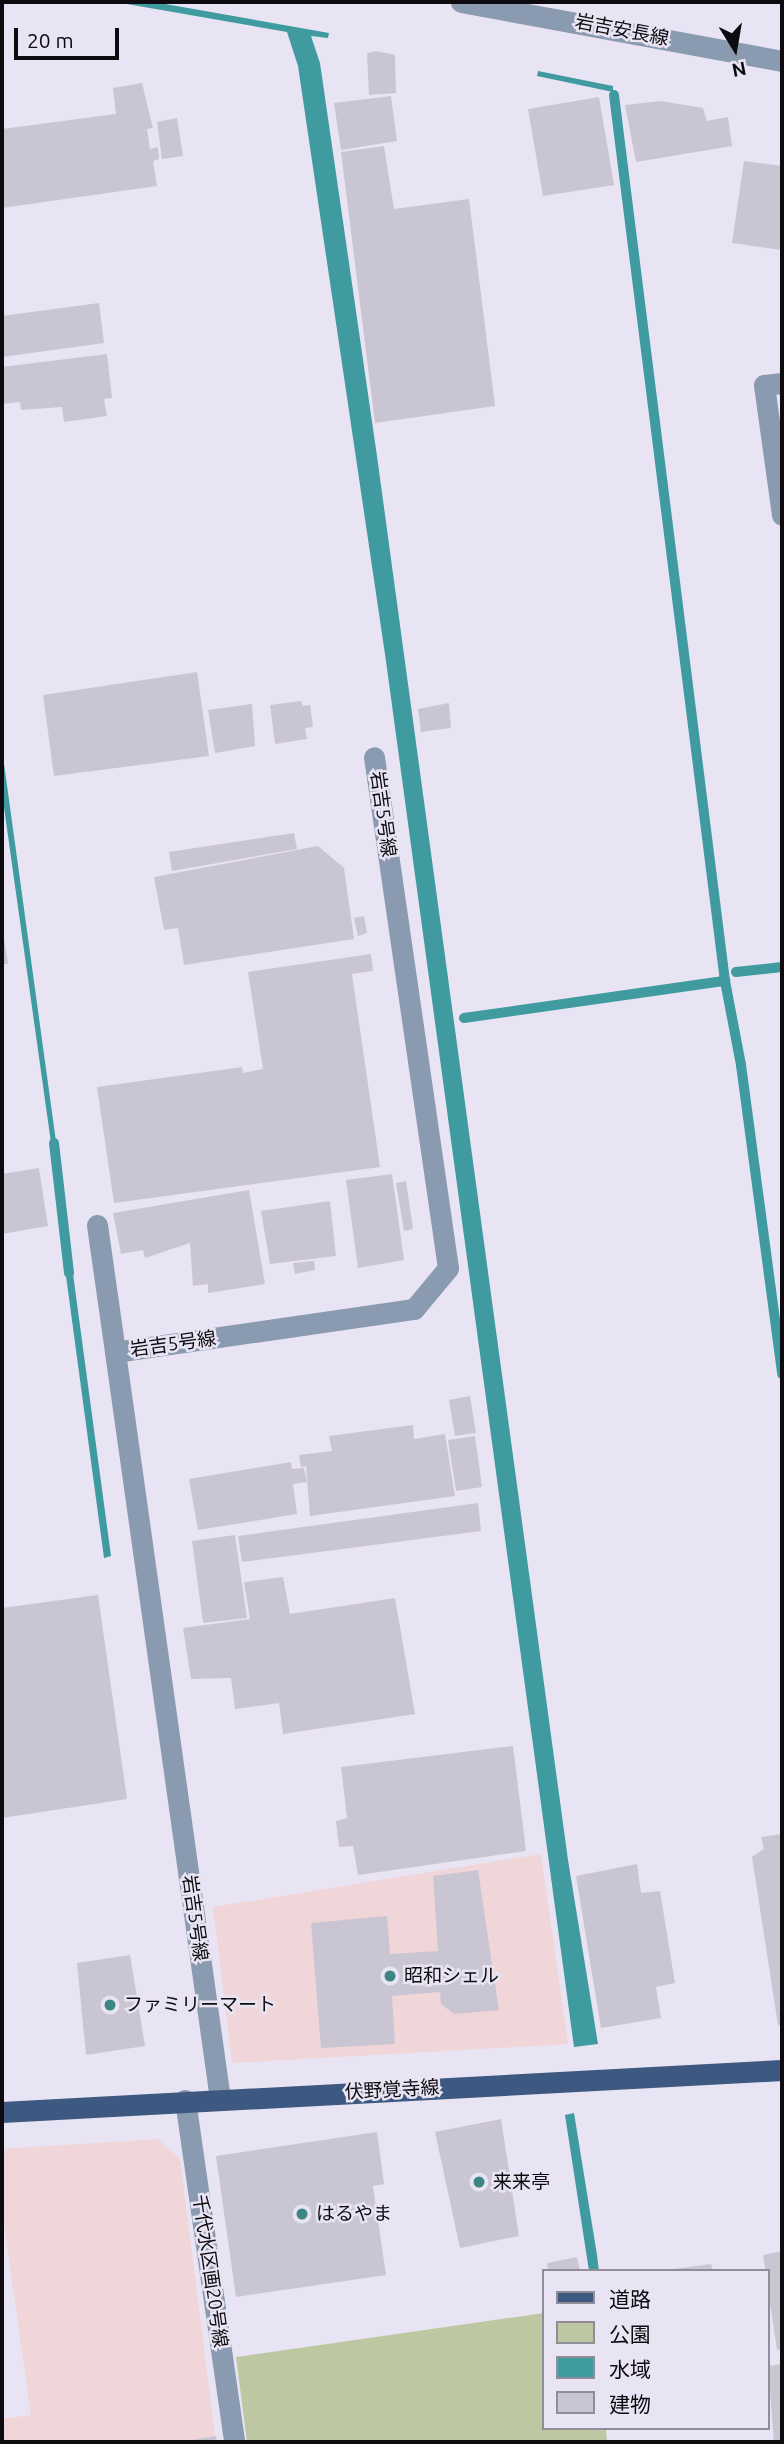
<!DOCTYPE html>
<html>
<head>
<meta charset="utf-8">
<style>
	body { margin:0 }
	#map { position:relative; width:784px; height:2444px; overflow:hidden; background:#e9e4f3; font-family:Ubuntu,"Noto Sans JP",sans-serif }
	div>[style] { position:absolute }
	.commercial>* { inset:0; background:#f0d5d9 }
	.green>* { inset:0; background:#bdc8a2 }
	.water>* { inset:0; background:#3f9b9f }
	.stream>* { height:10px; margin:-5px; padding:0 5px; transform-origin:5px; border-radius:5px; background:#3f9b9f }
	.building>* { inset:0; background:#cac5d3 }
	.minor>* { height:21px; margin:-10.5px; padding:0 10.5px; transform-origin:10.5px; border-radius:10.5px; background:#8a9ab1 }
	.major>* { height:21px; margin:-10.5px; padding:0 10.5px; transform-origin:10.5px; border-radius:10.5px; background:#3e5981 }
	.dots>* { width:19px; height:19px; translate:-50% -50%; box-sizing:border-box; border:4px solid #e9e4f3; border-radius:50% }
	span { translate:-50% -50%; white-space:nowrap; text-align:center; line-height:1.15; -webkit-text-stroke:5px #e9e4f3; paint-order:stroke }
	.street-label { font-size:19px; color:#0d0b10 }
	.poi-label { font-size:19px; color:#0d0b10 }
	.left { translate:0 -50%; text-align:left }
	.frame { position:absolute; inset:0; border:4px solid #0d0b10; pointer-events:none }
	.legend { position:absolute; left:542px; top:2269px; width:228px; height:161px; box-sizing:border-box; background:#e9e4f3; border:2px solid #918d98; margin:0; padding:9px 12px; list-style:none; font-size:21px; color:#0d0b10 }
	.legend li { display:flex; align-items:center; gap:14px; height:35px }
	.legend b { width:35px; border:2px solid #918d98 }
	.north { position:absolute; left:700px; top:14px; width:70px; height:70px; -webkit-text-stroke:5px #e9e4f3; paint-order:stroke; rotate:169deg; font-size:19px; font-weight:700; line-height:28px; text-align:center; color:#0d0b10 }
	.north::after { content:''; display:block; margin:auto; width:24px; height:32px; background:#0d0b10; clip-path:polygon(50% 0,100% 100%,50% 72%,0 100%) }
	.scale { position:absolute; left:14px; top:28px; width:105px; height:32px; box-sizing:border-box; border:4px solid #0d0b10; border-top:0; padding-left:9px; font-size:21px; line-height:24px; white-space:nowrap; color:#0d0b10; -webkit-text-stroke:5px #e9e4f3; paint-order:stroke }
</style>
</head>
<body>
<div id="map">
	<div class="commercial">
		<i style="clip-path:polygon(541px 1854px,568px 2044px,232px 2063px,213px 1907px)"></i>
		<i style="clip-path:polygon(158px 2139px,180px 2159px,216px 2442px,2px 2442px,2px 2419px,31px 2415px,2px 2211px,2px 2149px)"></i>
	</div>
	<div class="green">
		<i style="clip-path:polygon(544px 2313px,544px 2428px,606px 2428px,607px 2442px,247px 2442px,236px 2357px)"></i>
	</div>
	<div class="water">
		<i style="clip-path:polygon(154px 2px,329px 33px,328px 38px,311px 36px,320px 63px,377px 456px,568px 1860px,598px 2044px,574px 2047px,386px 661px,298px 66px,287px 32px,121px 3px)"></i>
		<i style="clip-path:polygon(538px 71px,613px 86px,613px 92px,537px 76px)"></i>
		<i style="clip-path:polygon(2px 749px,58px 1156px,53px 1157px,2px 793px)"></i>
		<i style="clip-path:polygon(71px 1259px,111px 1556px,104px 1558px,64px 1261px)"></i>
		<i style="clip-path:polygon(574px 2113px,597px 2255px,599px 2271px,589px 2271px,565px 2115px)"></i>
	</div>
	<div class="stream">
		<i style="left:614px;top:95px;width:893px;rotate:82.86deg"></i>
		<i style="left:725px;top:981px;width:86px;rotate:79.2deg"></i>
		<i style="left:741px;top:1065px;width:312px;rotate:82.4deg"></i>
		<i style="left:736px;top:972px;width:46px;rotate:-6.2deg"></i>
		<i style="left:464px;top:1018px;width:264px;rotate:-8.1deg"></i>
		<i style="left:54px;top:1143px;width:131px;rotate:83.4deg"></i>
	</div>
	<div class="building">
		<i style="clip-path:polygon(376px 51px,395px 55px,396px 93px,369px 95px,367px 53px)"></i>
		<i style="clip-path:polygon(142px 83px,153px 128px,147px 129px,150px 149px,158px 147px,159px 159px,153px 161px,157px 186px,2px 208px,2px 129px,116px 114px,113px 88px)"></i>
		<i style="clip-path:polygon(391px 96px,397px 141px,341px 150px,334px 103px)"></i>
		<i style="clip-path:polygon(599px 97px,614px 185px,543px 196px,528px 109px)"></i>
		<i style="clip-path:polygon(661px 101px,703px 108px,707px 121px,728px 117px,732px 146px,636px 162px,625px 105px)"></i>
		<i style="clip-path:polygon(177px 118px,183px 156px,162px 159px,157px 122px)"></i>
		<i style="clip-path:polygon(384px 146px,394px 209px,469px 199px,495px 406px,375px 423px,341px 152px)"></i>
		<i style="clip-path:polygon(744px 161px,782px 166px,782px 250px,732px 243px)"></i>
		<i style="clip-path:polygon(99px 303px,104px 343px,2px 357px,2px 316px)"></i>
		<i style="clip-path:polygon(107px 354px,112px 398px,104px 399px,107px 416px,64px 422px,62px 407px,21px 410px,20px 402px,2px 404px,2px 367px)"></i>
		<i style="clip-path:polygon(197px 672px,209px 756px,54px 776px,43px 695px)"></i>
		<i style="clip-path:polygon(301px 701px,303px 706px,310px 705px,313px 727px,305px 728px,307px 739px,275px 744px,270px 705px)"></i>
		<i style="clip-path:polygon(449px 703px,451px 728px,421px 732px,418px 709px)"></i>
		<i style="clip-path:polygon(252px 704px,255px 746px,215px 753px,208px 710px)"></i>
		<i style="clip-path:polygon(294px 833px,297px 849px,172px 871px,169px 852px)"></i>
		<i style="clip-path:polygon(318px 846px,344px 868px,354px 939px,184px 965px,178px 928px,164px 930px,154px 877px)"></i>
		<i style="clip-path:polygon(364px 916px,367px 933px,358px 936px,354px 918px)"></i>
		<i style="clip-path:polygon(2px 925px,8px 964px,2px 964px)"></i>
		<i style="clip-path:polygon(371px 954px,373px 971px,352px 974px,380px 1167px,114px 1203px,97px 1087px,242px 1067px,243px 1073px,263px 1069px,248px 972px)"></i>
		<i style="clip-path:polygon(39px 1168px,48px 1226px,2px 1234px,2px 1174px)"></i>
		<i style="clip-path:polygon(392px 1174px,404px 1260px,358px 1268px,346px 1180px)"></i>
		<i style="clip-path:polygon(406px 1181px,413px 1229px,404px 1231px,396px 1183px)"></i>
		<i style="clip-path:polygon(249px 1190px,265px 1284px,208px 1293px,208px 1284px,193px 1286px,190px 1243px,145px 1258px,143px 1250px,121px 1254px,113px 1213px)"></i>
		<i style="clip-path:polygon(330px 1201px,336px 1256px,270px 1264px,261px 1211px)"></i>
		<i style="clip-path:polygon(314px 1261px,315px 1270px,295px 1274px,293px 1263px)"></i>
		<i style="clip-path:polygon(470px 1396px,476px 1433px,455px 1436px,449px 1400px)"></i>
		<i style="clip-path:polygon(413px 1425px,414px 1439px,445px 1434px,455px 1496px,310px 1516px,306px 1466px,301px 1467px,299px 1455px,332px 1451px,329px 1436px)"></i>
		<i style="clip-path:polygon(475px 1436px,482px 1487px,456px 1491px,448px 1440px)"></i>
		<i style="clip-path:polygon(291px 1462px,292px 1469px,304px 1468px,307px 1482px,293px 1484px,297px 1514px,198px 1530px,189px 1479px)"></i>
		<i style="clip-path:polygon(478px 1503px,481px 1531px,242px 1562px,238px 1536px)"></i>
		<i style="clip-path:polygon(235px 1535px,247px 1618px,203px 1623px,192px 1541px)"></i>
		<i style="clip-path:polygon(283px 1577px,290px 1614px,395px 1598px,415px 1714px,283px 1734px,279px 1703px,235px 1709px,231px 1678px,191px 1679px,183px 1628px,250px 1619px,244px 1582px)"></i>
		<i style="clip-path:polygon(98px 1595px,127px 1799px,2px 1818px,2px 1608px)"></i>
		<i style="clip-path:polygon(513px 1746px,526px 1851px,358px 1875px,353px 1846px,339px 1847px,336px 1821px,347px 1818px,341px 1767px)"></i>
		<i style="clip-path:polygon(782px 1834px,782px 2025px,778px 2025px,752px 1857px,764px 1849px,761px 1837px)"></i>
		<i style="clip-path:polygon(637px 1864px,641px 1893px,660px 1891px,675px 1983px,656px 1987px,661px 2018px,601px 2028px,576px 1876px)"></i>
		<i style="clip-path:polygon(478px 1870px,499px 2010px,454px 2014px,441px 2004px,440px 1992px,392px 1996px,395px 2044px,321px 2048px,311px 1923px,387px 1916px,390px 1954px,438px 1951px,433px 1876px)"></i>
		<i style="clip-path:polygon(130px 1955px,145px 2046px,86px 2055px,77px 1963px)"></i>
		<i style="clip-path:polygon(501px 2119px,519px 2236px,460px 2248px,435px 2132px)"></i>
		<i style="clip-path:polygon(377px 2132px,384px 2184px,373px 2186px,386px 2275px,236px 2297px,216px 2156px)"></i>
		<i style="clip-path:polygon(782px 2251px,782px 2349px,777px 2350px,763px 2255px)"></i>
		<i style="clip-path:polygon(577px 2257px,580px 2271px,548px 2271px,547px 2263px)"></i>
		<i style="clip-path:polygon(711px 2264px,713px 2271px,674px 2271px,674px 2269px)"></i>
		<i style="clip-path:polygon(782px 2364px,782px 2442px,774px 2442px,768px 2366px)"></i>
		<i style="clip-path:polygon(216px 2436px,217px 2442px,186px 2442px,186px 2441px)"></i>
	</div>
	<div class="minor">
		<i style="left:461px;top:2px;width:326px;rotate:10.4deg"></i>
		<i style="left:782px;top:383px;width:18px;rotate:174deg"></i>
		<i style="left:764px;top:385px;width:131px;rotate:82.1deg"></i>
		<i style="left:97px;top:1225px;width:128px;rotate:81.9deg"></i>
		<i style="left:220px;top:2099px;width:754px;rotate:-98deg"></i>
		<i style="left:115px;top:1352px;width:302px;rotate:-8.2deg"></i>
		<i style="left:414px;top:1309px;width:53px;rotate:-50.3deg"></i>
		<i style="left:448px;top:1268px;width:516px;rotate:-98.24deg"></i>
		<i style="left:185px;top:2100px;width:345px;rotate:81.8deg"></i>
	</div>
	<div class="major">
		<i style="left:2px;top:2112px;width:781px;rotate:-3.08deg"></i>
	</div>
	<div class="dots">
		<i style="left:390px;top:1976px;background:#3e8684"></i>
		<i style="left:110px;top:2005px;background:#3e8684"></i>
		<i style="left:479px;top:2182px;background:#3e8684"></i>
		<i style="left:302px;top:2214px;background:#3e8684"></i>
	</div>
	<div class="street-label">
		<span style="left:622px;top:30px;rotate:11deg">岩吉安長線</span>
		<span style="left:383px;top:814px;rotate:82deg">岩吉5号線</span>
		<span style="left:173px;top:1344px;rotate:-8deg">岩吉5号線</span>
		<span style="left:195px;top:1918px;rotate:82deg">岩吉5号線</span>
		<span style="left:392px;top:2090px;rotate:-3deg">伏野覚寺線</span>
		<span style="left:210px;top:2271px;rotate:82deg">千代水区画20号線</span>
	</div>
	<div class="poi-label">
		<span class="left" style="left:404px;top:1976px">昭和シェル</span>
		<span class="left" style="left:124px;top:2005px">ファミリーマート</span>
		<span class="left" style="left:493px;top:2182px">来来亭</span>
		<span class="left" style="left:316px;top:2214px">はるやま</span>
	</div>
	<div class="frame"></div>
	<ul class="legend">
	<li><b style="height:9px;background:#3e5981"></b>道路</li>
	<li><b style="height:19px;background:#bdc8a2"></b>公園</li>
	<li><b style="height:19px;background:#3f9b9f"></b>水域</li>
	<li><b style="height:19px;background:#cac5d3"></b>建物</li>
	</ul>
	<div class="north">N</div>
	<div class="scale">20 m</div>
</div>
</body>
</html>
